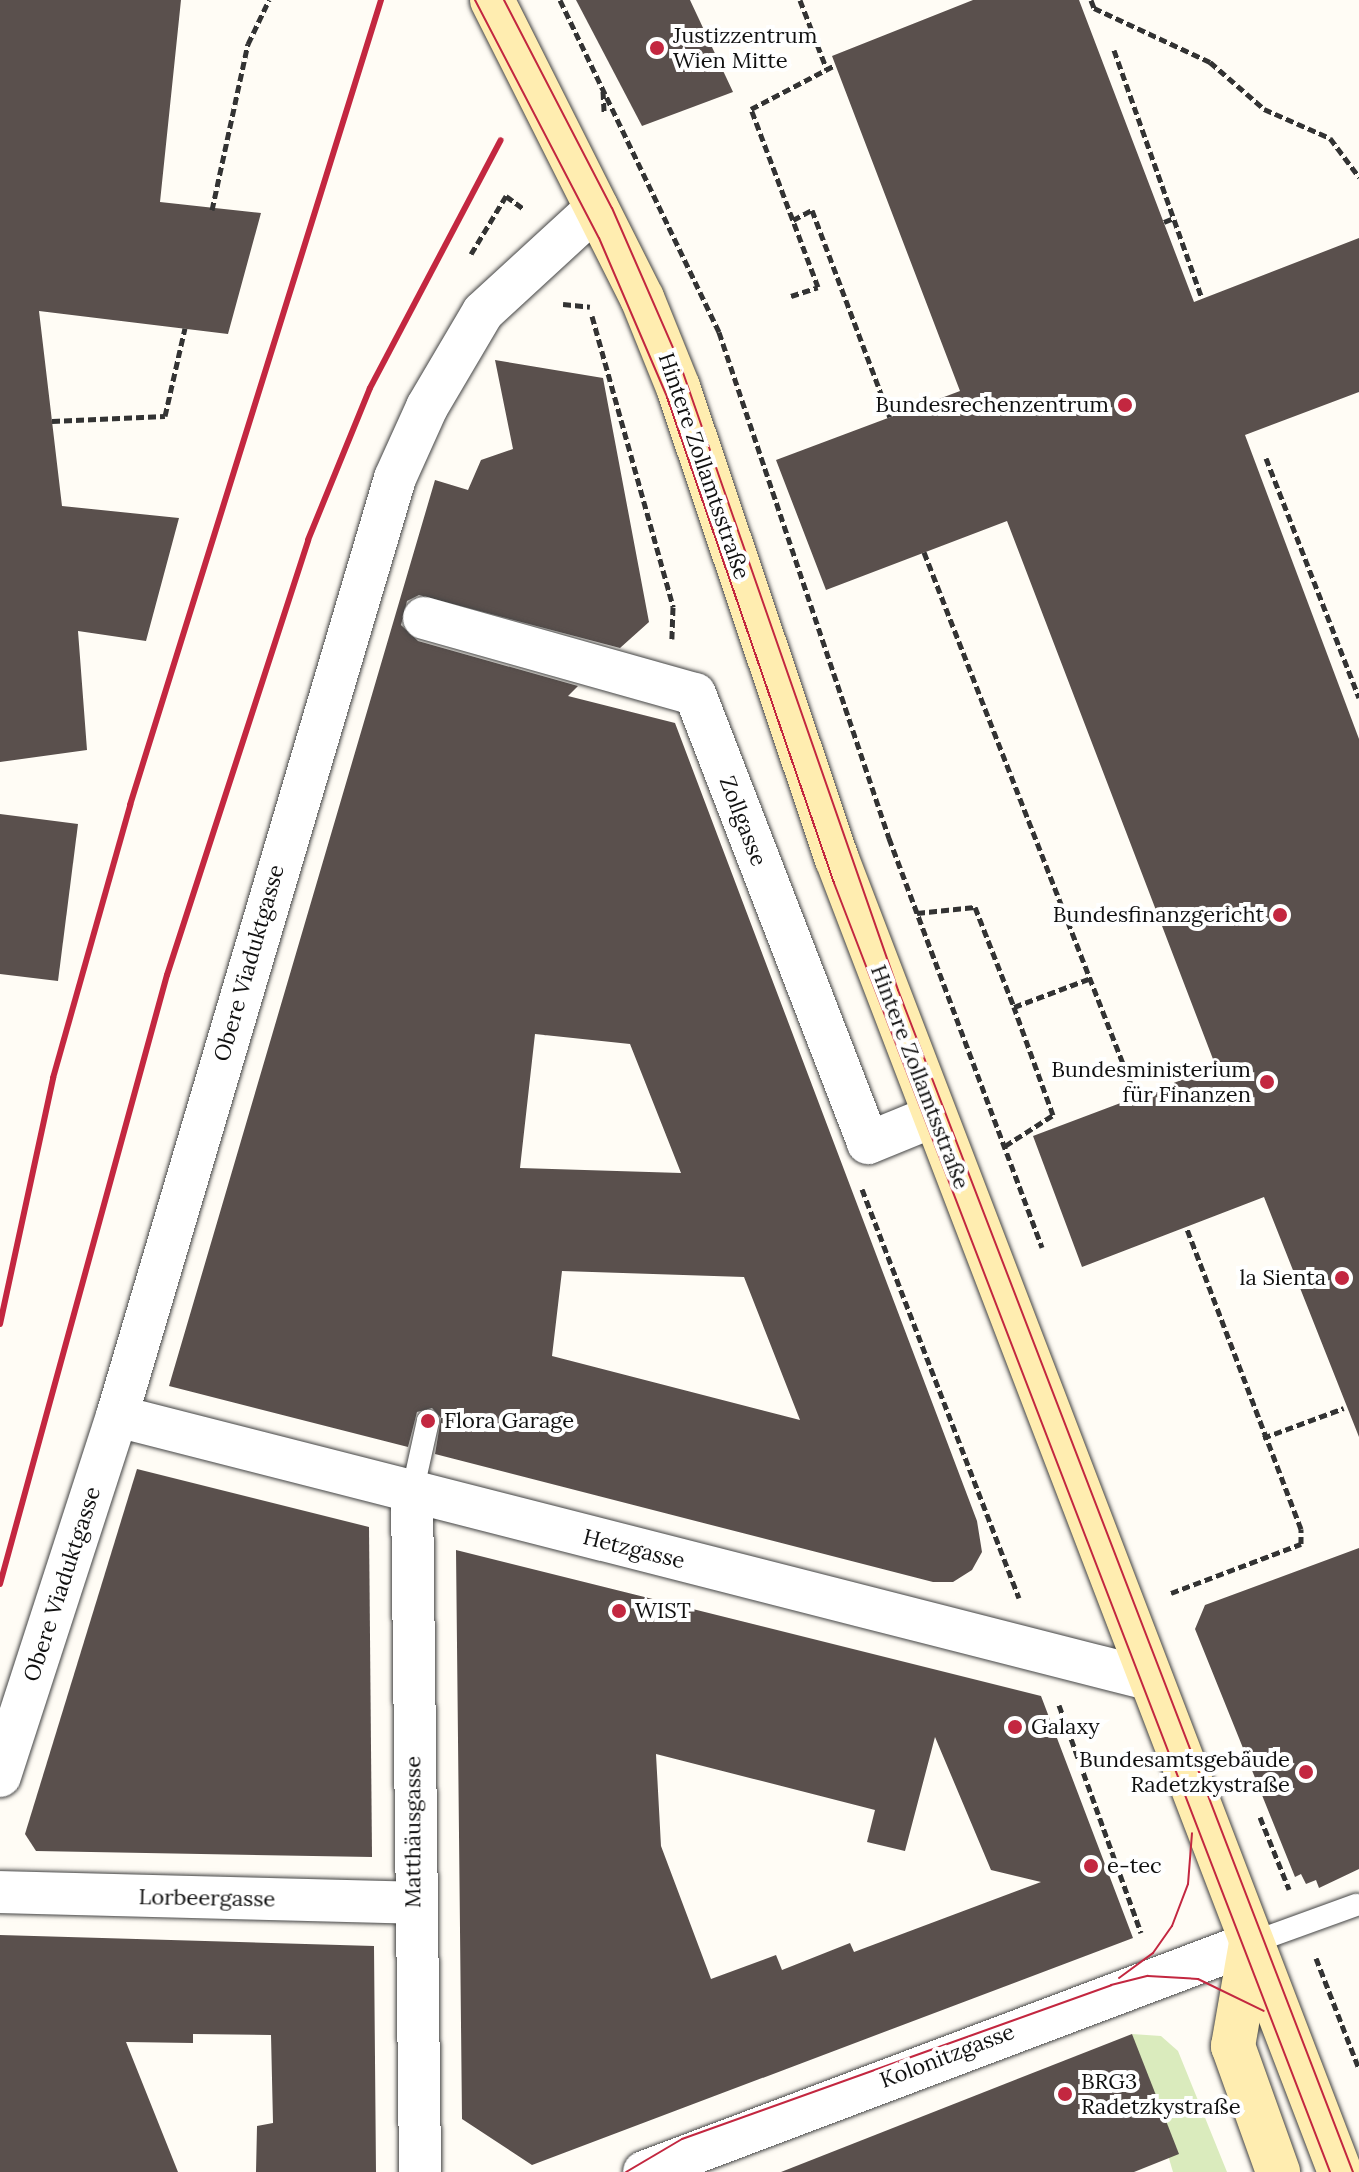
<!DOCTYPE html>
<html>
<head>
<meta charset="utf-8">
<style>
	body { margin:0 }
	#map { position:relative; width:1359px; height:2172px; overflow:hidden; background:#fffcf5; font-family:Lora,serif }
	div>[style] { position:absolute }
	.green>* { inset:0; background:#daebbd }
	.building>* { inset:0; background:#5a504d }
	.path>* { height:5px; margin-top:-2.5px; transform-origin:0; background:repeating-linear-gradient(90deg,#333 0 8px,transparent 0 12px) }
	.roads { filter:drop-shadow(0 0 2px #444) drop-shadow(0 0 2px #444) }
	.lane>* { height:22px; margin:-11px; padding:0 11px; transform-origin:11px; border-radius:11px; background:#fff }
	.street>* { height:42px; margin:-21px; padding:0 21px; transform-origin:21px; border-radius:21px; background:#fff }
	.secondary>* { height:44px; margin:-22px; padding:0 22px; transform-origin:22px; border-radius:22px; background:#ffedb0 }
	.tram>* { height:2px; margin:-1px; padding:0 1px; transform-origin:1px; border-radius:1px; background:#c32740 }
	.rail>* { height:6px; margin:-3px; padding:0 3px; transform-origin:3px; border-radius:3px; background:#c32740 }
	.dots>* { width:22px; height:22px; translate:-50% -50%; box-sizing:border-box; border:4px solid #fff; border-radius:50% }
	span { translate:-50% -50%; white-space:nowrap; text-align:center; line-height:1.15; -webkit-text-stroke:8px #fff; paint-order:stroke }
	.poi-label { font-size:22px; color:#111 }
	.left { translate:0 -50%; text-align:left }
	.right { translate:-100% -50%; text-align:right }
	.street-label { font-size:22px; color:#111 }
</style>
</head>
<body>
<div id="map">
	<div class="green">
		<i style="clip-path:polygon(1132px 2034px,1161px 2036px,1178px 2051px,1227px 2172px,1173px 2172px)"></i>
	</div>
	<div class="building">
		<i style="clip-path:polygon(0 0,181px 0,160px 202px,261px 213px,228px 334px,39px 311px,62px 506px,179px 518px,146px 641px,78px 631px,87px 750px,0 762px)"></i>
		<i style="clip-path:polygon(576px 0,690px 0,733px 92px,642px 126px)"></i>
		<i style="clip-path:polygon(973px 0,1079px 0,1194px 302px,1359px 238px,1359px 392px,1245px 435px,1359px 739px,1359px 1437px,1264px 1197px,1082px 1267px,1033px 1136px,1216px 1067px,1007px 521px,826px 590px,776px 460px,960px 391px,832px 56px)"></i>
		<i style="clip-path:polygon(evenodd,495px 360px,603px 378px,649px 622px,620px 648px,419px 595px,407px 601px,401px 625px,418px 641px,578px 686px,568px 696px,675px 723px,977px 1521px,982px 1552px,972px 1570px,953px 1582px,933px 1582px,435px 1454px,441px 1418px,432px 1408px,417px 1412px,408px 1447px,169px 1386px,435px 480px,468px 490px,481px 460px,513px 449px,495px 360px,535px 1034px,630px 1044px,681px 1173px,520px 1168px,535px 1034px,495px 360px,562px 1271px,744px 1277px,800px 1420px,552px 1356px,562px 1271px)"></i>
		<i style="clip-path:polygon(0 814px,78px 824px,58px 981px,0 974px)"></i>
		<i style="clip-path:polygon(137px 1469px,369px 1527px,372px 1857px,36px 1851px,25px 1834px)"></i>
		<i style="clip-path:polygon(1359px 1548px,1359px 1869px,1319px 1888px,1316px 1880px,1306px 1884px,1301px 1874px,1295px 1877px,1195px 1629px,1205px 1605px)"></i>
		<i style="clip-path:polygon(evenodd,456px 1550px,1041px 1696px,1133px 1938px,532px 2165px,462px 2119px,456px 1550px,935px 1737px,991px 1870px,1041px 1882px,854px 1952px,850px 1943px,782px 1970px,776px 1955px,711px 1979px,661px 1846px,656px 1754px,875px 1810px,867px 1842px,905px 1851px,935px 1737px)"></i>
		<i style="clip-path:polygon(0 1935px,374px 1946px,376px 2172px,256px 2172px,257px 2126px,273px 2123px,271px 2035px,193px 2034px,193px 2043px,126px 2042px,178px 2172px,0 2172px)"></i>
		<i style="clip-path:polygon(1132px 2034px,1179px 2154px,1134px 2172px,781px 2172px)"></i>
	</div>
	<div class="path">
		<i style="left:560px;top:0;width:368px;rotate:64.4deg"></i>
		<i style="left:719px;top:332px;width:534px;rotate:71.43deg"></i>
		<i style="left:889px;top:838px;width:437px;rotate:69.5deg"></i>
		<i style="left:800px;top:0;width:75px;rotate:68.9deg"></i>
		<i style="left:1091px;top:0;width:9px;rotate:69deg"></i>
		<i style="left:1094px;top:8px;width:128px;rotate:25deg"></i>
		<i style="left:1210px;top:62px;width:72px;rotate:41deg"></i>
		<i style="left:1264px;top:109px;width:72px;rotate:23.7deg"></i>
		<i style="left:1330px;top:138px;width:49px;rotate:53.4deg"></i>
		<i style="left:1114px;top:50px;width:263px;rotate:70.5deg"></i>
		<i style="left:603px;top:91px;width:21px;rotate:87deg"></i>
		<i style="left:212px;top:210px;width:170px;rotate:-77.8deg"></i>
		<i style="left:248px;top:44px;width:49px;rotate:-64.5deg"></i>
		<i style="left:793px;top:220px;width:21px;rotate:-28deg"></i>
		<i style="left:812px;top:210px;width:221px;rotate:69.4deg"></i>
		<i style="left:1164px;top:222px;width:11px;rotate:-22deg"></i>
		<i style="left:471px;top:254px;width:68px;rotate:-58.9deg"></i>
		<i style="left:506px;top:196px;width:22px;rotate:36deg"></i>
		<i style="left:791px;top:296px;width:28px;rotate:-18deg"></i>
		<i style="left:818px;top:287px;width:190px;rotate:-110.6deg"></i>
		<i style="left:751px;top:109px;width:95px;rotate:-27.6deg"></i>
		<i style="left:563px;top:304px;width:27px;rotate:6deg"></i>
		<i style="left:592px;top:316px;width:302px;rotate:74.4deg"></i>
		<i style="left:673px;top:607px;width:32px;rotate:92deg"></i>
		<i style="left:52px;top:421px;width:113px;rotate:-2.5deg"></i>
		<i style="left:165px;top:416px;width:90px;rotate:-77.2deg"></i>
		<i style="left:1266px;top:458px;width:257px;rotate:68.8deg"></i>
		<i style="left:924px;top:552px;width:585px;rotate:68.74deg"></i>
		<i style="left:917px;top:913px;width:58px;rotate:-5.9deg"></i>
		<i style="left:975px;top:907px;width:107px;rotate:68.7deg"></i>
		<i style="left:1005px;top:1146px;width:57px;rotate:-32.9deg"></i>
		<i style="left:1053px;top:1115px;width:115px;rotate:-109.9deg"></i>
		<i style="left:1014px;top:1007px;width:82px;rotate:-20.6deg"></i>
		<i style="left:862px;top:1189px;width:438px;rotate:69deg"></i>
		<i style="left:1263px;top:1438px;width:86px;rotate:-20.3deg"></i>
		<i style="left:1171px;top:1593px;width:139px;rotate:-20.7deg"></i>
		<i style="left:1301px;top:1544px;width:15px;rotate:-90deg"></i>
		<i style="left:1301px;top:1529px;width:323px;rotate:-110.8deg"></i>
		<i style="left:1059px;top:1705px;width:242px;rotate:70.2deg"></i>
		<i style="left:1260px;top:1817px;width:78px;rotate:68.1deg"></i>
		<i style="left:1316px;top:1958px;width:119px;rotate:68.8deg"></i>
	</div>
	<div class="roads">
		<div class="lane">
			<i style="left:412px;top:1493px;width:74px;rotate:-77.5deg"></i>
			<i style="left:1251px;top:1943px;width:112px;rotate:-19.9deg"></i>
		</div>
		<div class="street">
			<i style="left:424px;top:618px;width:281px;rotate:15.7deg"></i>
			<i style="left:695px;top:694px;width:481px;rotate:68.9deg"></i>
			<i style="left:868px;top:1143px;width:71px;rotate:-22.2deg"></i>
			<i style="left:117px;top:1416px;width:1068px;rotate:14.31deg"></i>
			<i style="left:412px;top:1493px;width:679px;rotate:89.32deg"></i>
			<i style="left:0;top:1776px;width:379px;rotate:-72deg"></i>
			<i style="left:117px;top:1416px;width:978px;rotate:-73.49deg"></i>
			<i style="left:395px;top:478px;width:78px;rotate:-65.7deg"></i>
			<i style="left:427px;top:407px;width:110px;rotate:-59.5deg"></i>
			<i style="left:483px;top:312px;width:155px;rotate:-42.6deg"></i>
			<i style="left:0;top:1892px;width:413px;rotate:1.5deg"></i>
			<i style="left:644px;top:2172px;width:649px;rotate:-20.67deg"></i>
		</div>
		<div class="secondary">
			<i style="left:492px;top:0;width:334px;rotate:63.3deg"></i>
			<i style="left:642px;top:298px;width:96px;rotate:68deg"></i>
			<i style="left:678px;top:387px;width:498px;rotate:71.4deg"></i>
			<i style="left:837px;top:859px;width:1406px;rotate:69.04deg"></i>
			<i style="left:1251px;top:1943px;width:105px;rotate:99.9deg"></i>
			<i style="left:1233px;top:2046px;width:134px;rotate:70.3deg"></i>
		</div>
	</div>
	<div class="tram">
		<i style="left:475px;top:0;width:268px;rotate:62.5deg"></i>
		<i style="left:599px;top:238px;width:173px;rotate:66.8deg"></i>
		<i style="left:667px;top:397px;width:514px;rotate:71.04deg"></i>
		<i style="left:834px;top:883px;width:1381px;rotate:68.95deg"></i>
		<i style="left:504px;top:0;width:234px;rotate:62.6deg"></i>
		<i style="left:612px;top:208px;width:170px;rotate:66.4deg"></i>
		<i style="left:680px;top:364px;width:663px;rotate:70.8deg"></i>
		<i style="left:898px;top:990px;width:1267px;rotate:68.95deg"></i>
		<i style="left:1119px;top:1978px;width:42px;rotate:-36.3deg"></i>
		<i style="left:1153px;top:1953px;width:33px;rotate:-55deg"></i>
		<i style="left:1172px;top:1926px;width:45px;rotate:-69.1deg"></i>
		<i style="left:1188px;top:1884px;width:51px;rotate:-85.5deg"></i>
		<i style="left:626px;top:2172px;width:65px;rotate:-30.5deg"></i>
		<i style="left:682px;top:2139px;width:456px;rotate:-19.7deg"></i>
		<i style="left:1111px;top:1985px;width:38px;rotate:-14deg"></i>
		<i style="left:1148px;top:1976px;width:50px;rotate:3.4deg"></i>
		<i style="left:1198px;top:1979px;width:73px;rotate:25.9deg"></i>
	</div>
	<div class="rail">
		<i style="left:0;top:1324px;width:252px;rotate:-77.8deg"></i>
		<i style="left:53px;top:1078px;width:284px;rotate:-74.2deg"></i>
		<i style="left:130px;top:805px;width:843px;rotate:-72.68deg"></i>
		<i style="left:0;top:1584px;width:631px;rotate:-74.67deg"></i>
		<i style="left:167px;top:975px;width:457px;rotate:-72deg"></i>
		<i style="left:308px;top:540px;width:164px;rotate:-67.8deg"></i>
		<i style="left:370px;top:388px;width:280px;rotate:-62.2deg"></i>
	</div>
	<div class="dots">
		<i style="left:657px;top:48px;background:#c32740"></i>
		<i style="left:1125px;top:405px;background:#c32740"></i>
		<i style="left:1280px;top:915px;background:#c32740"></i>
		<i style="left:1267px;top:1082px;background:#c32740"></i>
		<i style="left:1342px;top:1278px;background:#c32740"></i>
		<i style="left:428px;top:1421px;background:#c32740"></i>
		<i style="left:619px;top:1611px;background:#c32740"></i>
		<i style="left:1015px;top:1727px;background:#c32740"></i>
		<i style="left:1306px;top:1772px;background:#c32740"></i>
		<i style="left:1091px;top:1866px;background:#c32740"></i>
		<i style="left:1065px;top:2094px;background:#c32740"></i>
	</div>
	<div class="poi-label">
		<span class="left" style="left:673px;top:48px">Justizzentrum<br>Wien Mitte</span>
		<span class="right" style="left:1109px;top:405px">Bundesrechenzentrum</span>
		<span class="right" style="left:1264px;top:915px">Bundesfinanzgericht</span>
		<span class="right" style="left:1251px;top:1082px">Bundesministerium<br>für Finanzen</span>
		<span class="right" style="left:1326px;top:1278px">la Sienta</span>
		<span class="left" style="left:444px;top:1421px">Flora Garage</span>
		<span class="left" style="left:635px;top:1611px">WIST</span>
		<span class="left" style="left:1031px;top:1727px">Galaxy</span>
		<span class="right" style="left:1290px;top:1772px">Bundesamtsgebäude<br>Radetzkystraße</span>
		<span class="left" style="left:1107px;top:1866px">e-tec</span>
		<span class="left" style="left:1081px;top:2094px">BRG3<br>Radetzkystraße</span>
	</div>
	<div class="street-label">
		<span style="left:704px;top:466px;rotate:71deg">Hintere Zollamtsstraße</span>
		<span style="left:743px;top:821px;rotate:69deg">Zollgasse</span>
		<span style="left:249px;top:963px;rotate:-74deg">Obere Viaduktgasse</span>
		<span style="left:920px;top:1077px;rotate:69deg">Hintere Zollamtsstraße</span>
		<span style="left:634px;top:1549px;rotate:14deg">Hetzgasse</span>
		<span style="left:62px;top:1584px;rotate:-72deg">Obere Viaduktgasse</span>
		<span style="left:413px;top:1832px;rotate:-90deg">Matthäusgasse</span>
		<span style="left:207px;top:1898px;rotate:1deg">Lorbeergasse</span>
		<span style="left:947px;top:2056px;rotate:-21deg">Kolonitzgasse</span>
	</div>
</div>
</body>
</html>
